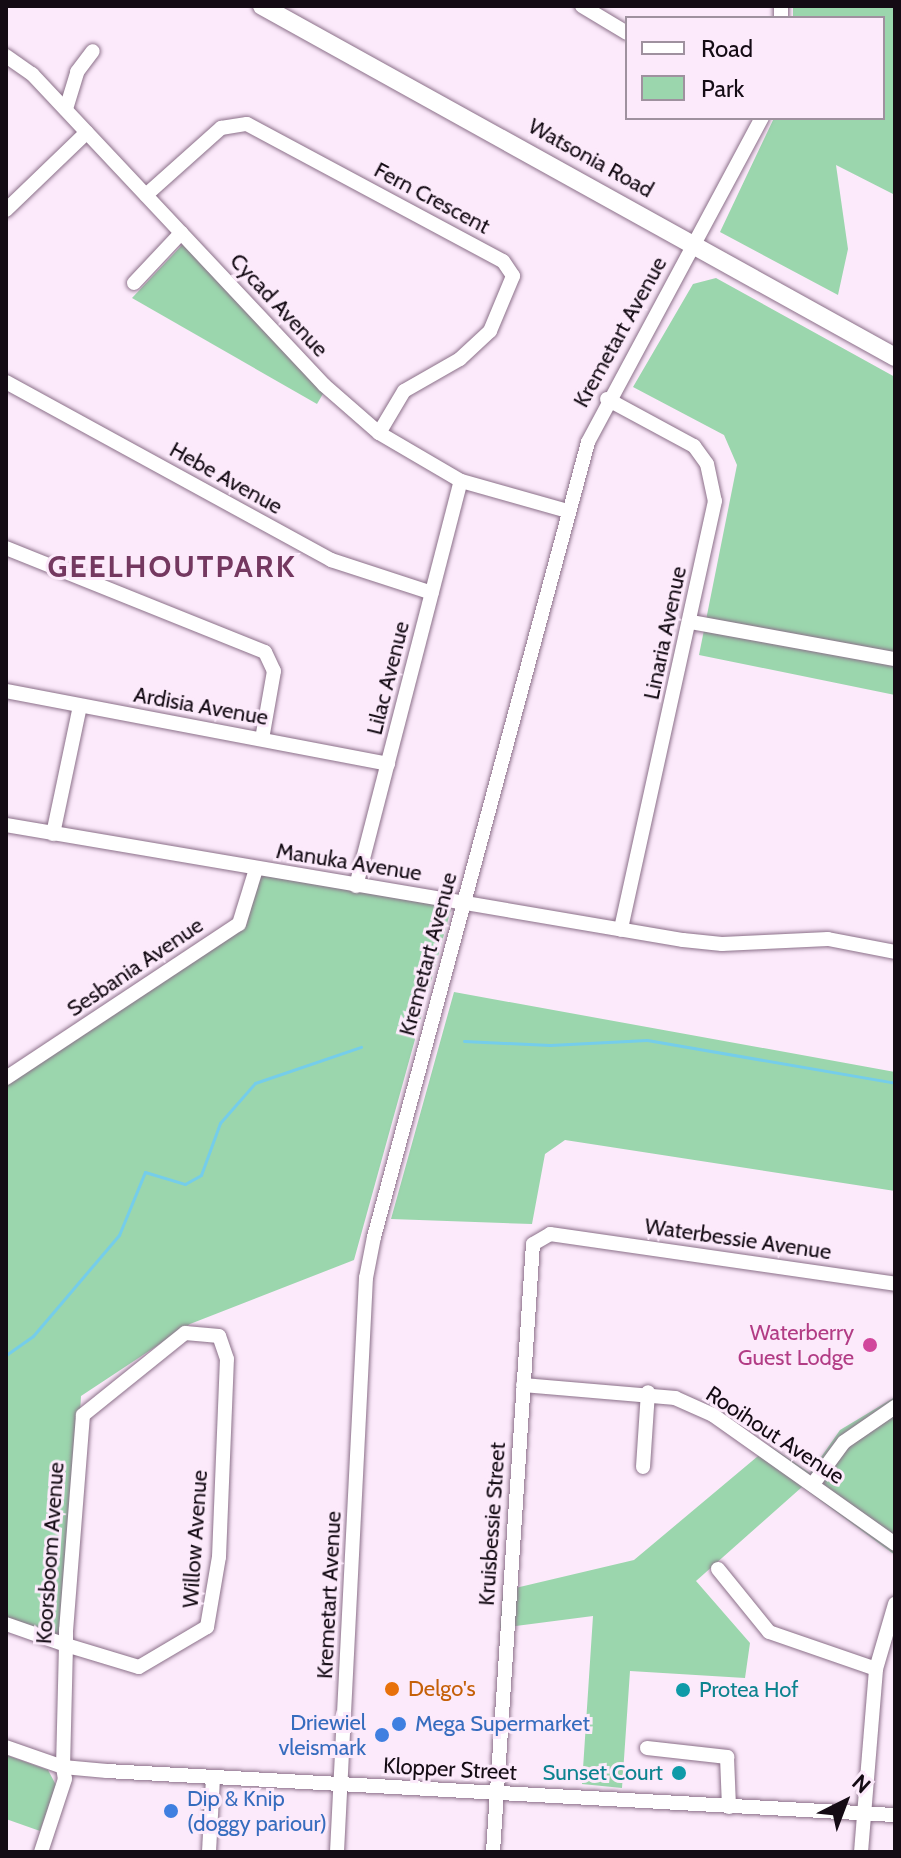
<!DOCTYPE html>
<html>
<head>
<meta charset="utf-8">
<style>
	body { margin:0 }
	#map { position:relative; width:901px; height:1858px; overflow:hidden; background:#fceafb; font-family:Cabin,sans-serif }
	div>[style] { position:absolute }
	.green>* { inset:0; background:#9bd6ad }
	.stream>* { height:3px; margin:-1.5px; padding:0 1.5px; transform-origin:1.5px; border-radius:1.5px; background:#75cdea }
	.roads { filter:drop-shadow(0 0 2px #8b7089) drop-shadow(0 0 2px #8b7089) }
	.minor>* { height:14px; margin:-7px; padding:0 7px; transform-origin:7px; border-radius:7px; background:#fff }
	.major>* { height:18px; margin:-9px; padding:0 9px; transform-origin:9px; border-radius:9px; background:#fff }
	.dots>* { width:22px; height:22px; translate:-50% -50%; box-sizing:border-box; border:4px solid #fceafb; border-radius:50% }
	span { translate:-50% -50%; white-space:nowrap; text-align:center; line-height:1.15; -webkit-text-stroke:6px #fceafb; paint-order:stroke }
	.street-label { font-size:22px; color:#140b14 }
	.hotel-label { font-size:22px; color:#b23c85 }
	.right { translate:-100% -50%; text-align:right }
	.food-label { font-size:22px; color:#c56008 }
	.left { translate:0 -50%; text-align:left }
	.culture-label { font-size:22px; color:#0d838f }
	.shop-label { font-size:22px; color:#366cbe }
	.district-label { font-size:30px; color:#743860; font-weight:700; letter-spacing:2px }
	.frame { position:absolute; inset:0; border:8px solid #140b14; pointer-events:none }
	.legend { position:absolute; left:625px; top:16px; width:260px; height:104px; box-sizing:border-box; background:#fceafb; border:2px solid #9f919f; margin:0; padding:10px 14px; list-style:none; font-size:24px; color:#140b14 }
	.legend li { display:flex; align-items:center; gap:16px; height:40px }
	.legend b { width:40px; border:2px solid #9f919f }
	.north { position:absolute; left:805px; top:1762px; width:80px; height:80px; -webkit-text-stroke:6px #fceafb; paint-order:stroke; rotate:42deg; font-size:22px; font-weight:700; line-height:32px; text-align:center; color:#140b14 }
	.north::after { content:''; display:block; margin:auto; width:28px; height:36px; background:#140b14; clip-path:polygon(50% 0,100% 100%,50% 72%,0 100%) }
</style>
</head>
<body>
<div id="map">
	<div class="green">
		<i style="clip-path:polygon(793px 6px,895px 6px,895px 195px,836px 165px,848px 249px,838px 295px,720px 232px,774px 118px,883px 118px,883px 18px,793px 18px)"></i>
		<i style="clip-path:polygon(183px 244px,324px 392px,317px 404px,132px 298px)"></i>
		<i style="clip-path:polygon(716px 278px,895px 377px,895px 695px,699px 655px,737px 465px,724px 435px,633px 387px,693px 284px)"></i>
		<i style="clip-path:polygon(256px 869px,453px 902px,354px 1260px,190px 1324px,81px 1396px,67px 1645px,6px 1623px,6px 1083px,247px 924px)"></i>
		<i style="clip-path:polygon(454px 992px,895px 1072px,895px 1191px,565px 1140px,545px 1154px,532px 1224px,391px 1219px)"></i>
		<i style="clip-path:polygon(895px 1397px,895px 1555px,802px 1487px,696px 1581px,750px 1643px,745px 1678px,630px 1671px,622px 1788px,582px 1784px,593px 1616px,500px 1628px,503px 1591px,634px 1560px,770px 1446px,810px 1473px,840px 1430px)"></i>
		<i style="clip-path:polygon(6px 1755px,48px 1770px,56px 1785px,40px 1831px,6px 1819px)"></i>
	</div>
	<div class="stream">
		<i style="left:464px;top:1041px;width:86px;rotate:2.7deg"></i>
		<i style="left:550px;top:1045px;width:97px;rotate:-3deg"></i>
		<i style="left:647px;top:1040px;width:252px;rotate:9.8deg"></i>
		<i style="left:6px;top:1355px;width:33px;rotate:-35deg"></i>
		<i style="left:33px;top:1336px;width:133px;rotate:-49.6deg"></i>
		<i style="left:119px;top:1235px;width:68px;rotate:-67.6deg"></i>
		<i style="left:145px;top:1172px;width:42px;rotate:16.7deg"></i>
		<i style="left:185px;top:1184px;width:18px;rotate:-29deg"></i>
		<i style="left:201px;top:1175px;width:55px;rotate:-69.9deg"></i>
		<i style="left:220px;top:1123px;width:53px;rotate:-48.8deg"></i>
		<i style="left:255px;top:1083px;width:112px;rotate:-18.8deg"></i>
	</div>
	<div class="roads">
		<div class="minor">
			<i style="left:582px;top:6px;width:52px;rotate:31deg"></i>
			<i style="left:781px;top:6px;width:12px;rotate:90deg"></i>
			<i style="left:6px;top:56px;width:32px;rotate:35deg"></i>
			<i style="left:32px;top:74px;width:427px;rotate:46.8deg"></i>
			<i style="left:324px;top:385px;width:73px;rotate:41.1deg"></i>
			<i style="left:379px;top:433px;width:95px;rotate:30.3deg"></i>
			<i style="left:461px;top:481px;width:111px;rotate:15.7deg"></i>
			<i style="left:66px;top:109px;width:39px;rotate:-73deg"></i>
			<i style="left:77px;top:72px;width:26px;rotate:-53deg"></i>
			<i style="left:146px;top:195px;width:101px;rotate:-41.8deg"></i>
			<i style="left:221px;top:128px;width:26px;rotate:-9deg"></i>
			<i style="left:247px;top:124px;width:290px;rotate:28.2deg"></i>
			<i style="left:503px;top:261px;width:18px;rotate:56deg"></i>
			<i style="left:513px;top:276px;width:60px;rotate:112.7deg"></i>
			<i style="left:490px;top:331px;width:41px;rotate:137deg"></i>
			<i style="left:460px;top:359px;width:64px;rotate:150.3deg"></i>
			<i style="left:404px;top:391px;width:49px;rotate:120.8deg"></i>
			<i style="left:6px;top:210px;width:112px;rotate:-43.9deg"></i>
			<i style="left:134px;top:283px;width:69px;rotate:-46.8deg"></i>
			<i style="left:6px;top:382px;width:371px;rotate:28.7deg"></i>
			<i style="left:331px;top:560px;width:106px;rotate:18.1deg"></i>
			<i style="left:607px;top:399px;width:99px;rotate:28.4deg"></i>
			<i style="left:694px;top:446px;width:22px;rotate:54deg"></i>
			<i style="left:707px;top:464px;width:38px;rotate:78deg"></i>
			<i style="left:715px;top:501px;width:439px;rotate:102.4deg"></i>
			<i style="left:6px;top:548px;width:279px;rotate:21.9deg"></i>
			<i style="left:265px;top:652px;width:21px;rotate:65deg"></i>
			<i style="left:274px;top:671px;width:69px;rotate:100deg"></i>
			<i style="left:691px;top:622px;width:207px;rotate:10.3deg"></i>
			<i style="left:6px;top:691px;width:389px;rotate:10.8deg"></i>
			<i style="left:6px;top:825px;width:687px;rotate:9.64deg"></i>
			<i style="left:683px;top:940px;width:39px;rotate:6deg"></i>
			<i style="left:722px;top:944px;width:106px;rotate:-2.7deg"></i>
			<i style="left:828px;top:939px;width:68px;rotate:11deg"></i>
			<i style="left:53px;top:834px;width:131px;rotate:-78.1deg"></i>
			<i style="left:356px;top:886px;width:418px;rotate:-75.5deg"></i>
			<i style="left:6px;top:1078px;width:279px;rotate:-33.5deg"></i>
			<i style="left:239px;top:924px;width:58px;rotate:-72.8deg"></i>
			<i style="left:523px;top:1385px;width:153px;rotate:4.9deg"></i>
			<i style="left:675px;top:1398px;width:42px;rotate:24.1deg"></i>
			<i style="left:713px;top:1415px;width:223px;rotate:35.3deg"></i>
			<i style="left:643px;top:1467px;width:75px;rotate:-86.2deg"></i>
			<i style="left:813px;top:1484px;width:52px;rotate:-53.6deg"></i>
			<i style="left:844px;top:1442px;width:62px;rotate:-34.5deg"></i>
			<i style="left:718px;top:1569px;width:81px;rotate:51deg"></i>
			<i style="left:769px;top:1632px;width:113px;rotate:19.1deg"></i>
			<i style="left:6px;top:1624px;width:64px;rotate:19.3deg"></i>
			<i style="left:66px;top:1645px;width:76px;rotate:16.8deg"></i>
			<i style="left:139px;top:1667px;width:79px;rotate:-30.5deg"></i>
			<i style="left:207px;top:1627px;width:71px;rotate:-80.3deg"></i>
			<i style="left:219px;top:1557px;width:198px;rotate:-87.7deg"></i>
			<i style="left:227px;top:1359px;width:24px;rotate:-109deg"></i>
			<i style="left:219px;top:1336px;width:34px;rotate:-175deg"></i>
			<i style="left:185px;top:1333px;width:131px;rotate:141.2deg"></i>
			<i style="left:83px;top:1415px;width:216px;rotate:94.5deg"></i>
			<i style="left:66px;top:1630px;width:15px;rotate:90deg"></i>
			<i style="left:66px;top:1645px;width:122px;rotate:91.4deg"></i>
			<i style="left:63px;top:1767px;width:12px;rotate:81deg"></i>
			<i style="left:65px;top:1779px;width:77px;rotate:108.2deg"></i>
			<i style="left:6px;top:1747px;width:60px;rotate:19.3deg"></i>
			<i style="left:63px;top:1767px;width:44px;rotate:5.2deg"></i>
			<i style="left:107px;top:1771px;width:789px;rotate:3.2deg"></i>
			<i style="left:647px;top:1748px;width:81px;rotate:6.4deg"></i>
			<i style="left:727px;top:1757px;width:50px;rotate:87.7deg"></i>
			<i style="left:209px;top:1852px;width:74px;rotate:-86.9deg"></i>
			<i style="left:337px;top:1852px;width:575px;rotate:-87.11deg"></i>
			<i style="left:366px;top:1278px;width:42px;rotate:-79deg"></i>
			<i style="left:374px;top:1237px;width:823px;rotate:-74.93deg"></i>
			<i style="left:588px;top:442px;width:368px;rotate:-61.8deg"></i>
			<i style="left:493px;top:1852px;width:609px;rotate:-86.24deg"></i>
			<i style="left:533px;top:1244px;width:20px;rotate:-30deg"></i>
			<i style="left:550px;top:1234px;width:349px;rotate:8.2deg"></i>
			<i style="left:861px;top:1852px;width:184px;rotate:-85.3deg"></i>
			<i style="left:876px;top:1669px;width:68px;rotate:-73.7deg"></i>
		</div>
		<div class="major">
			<i style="left:262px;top:6px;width:724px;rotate:29.01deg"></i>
		</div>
	</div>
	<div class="dots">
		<i style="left:870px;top:1345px;background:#d1479c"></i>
		<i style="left:392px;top:1689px;background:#e8710a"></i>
		<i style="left:683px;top:1690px;background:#0f9aa8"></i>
		<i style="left:399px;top:1724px;background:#3f7fe0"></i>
		<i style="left:382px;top:1735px;background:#3f7fe0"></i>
		<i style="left:679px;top:1773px;background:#0f9aa8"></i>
		<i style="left:171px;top:1811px;background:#3f7fe0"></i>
	</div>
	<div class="street-label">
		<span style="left:591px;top:158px;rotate:29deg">Watsonia Road</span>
		<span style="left:432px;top:198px;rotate:28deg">Fern Crescent</span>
		<span style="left:279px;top:305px;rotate:47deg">Cycad Avenue</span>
		<span style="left:620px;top:332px;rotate:-61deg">Kremetart Avenue</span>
		<span style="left:226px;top:478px;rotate:29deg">Hebe Avenue</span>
		<span style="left:665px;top:633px;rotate:-78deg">Linaria Avenue</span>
		<span style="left:388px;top:678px;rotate:-76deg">Lilac Avenue</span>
		<span style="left:201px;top:706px;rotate:10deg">Ardisia Avenue</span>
		<span style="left:349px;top:862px;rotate:9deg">Manuka Avenue</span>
		<span style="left:428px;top:954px;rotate:-75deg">Kremetart Avenue</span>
		<span style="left:135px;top:967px;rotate:-34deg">Sesbania Avenue</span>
		<span style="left:738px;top:1239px;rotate:8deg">Waterbessie Avenue</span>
		<span style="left:775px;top:1435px;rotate:33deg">Rooihout Avenue</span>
		<span style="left:492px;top:1524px;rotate:-86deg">Kruisbessie Street</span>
		<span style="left:195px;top:1539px;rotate:-86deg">Willow Avenue</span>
		<span style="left:50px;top:1553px;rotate:-86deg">Koorsboom Avenue</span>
		<span style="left:329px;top:1595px;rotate:-87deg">Kremetart Avenue</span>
		<span style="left:450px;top:1769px;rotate:3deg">Klopper Street</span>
	</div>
	<div class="hotel-label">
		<span class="right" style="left:854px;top:1345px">Waterberry<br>Guest Lodge</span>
	</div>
	<div class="food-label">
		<span class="left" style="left:408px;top:1689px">Delgo's</span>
	</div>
	<div class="culture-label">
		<span class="left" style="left:699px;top:1690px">Protea Hof</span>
		<span class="right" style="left:663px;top:1773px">Sunset Court</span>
	</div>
	<div class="shop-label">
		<span class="right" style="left:366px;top:1735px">Driewiel<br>vleismark</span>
		<span class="left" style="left:415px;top:1724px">Mega Supermarket</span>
		<span class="left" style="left:187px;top:1811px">Dip &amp; Knip<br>(doggy pariour)</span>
	</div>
	<div class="district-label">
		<span style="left:172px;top:567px">GEELHOUTPARK</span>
	</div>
	<div class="frame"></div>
	<ul class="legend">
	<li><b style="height:10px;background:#fff"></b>Road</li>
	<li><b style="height:22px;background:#9bd6ad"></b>Park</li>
	</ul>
	<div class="north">N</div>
</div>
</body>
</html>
